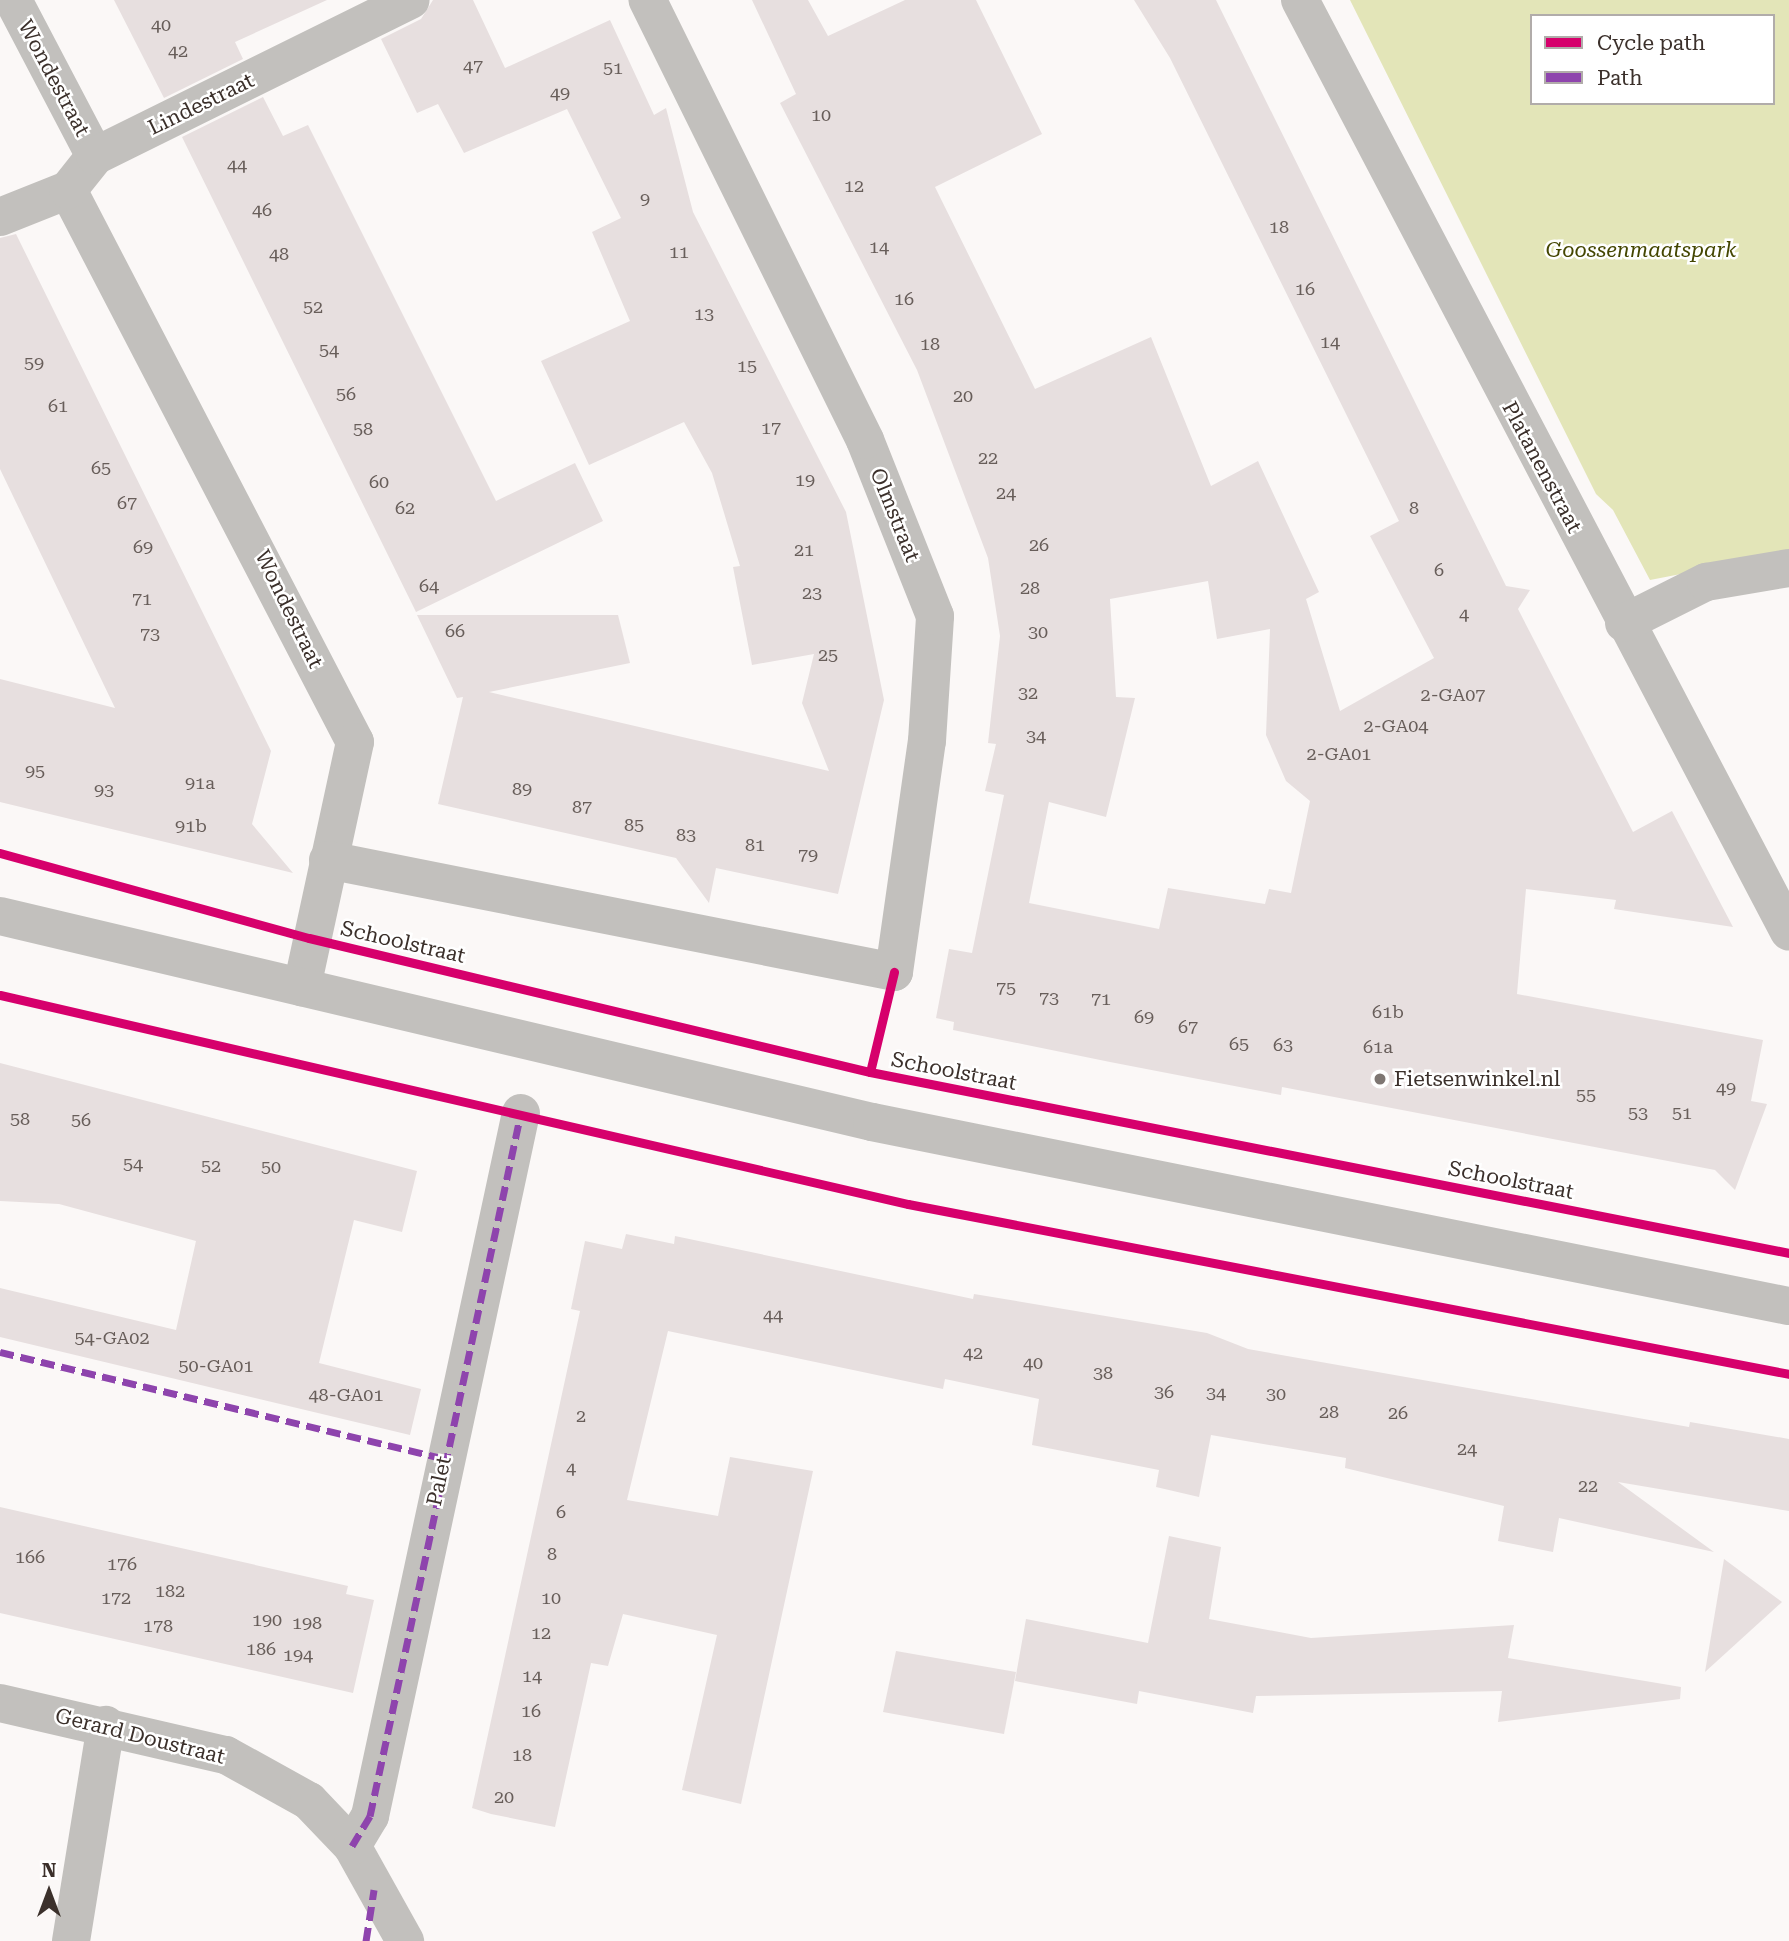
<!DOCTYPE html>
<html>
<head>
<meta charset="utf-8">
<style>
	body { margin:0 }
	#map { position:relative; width:1789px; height:1941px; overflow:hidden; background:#fbf8f7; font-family:"Roboto Serif",serif }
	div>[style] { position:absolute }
	.green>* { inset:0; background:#e3e5b8 }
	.building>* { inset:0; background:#e7dfdf }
	.minor>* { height:38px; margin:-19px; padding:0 19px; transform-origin:19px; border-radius:19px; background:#c2c0bd }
	.tertiary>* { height:38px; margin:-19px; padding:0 19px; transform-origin:19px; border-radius:19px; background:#c2c0bd }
	.quiet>* { height:7px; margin-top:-3.5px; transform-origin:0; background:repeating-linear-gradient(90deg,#8e44ad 0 14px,transparent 0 21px) }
	.cycleway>* { height:9px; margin:-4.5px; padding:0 4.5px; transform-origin:4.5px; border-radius:4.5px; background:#d6006c }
	.dots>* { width:19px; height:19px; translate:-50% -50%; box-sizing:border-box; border:4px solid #fff; border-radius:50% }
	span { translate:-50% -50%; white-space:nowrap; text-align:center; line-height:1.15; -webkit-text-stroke:5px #fff; paint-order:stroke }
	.number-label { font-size:18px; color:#685e5a }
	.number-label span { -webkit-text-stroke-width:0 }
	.street-label { font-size:21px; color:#3b302b }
	.park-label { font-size:21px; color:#444601; font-style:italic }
	.poi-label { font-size:21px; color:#3b302b }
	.left { translate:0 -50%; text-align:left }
	.legend { position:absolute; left:1530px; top:14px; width:245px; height:91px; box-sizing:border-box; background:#fff; border:2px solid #b1acaa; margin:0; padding:9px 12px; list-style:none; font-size:21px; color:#3b302b }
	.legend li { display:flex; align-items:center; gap:14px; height:35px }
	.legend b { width:35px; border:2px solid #b1acaa }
	.north { position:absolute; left:14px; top:1857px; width:70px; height:70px; -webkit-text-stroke:5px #fff; paint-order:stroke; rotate:0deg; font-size:19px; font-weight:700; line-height:28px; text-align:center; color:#3b302b }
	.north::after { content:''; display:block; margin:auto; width:24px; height:32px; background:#3b302b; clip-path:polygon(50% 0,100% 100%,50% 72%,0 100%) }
</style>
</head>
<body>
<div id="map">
	<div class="green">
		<i style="clip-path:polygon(evenodd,1350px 0,1789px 0,1789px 553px,1650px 580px,1613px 510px,1596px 494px,1350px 0,1532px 16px,1773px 16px,1773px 103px,1532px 103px,1532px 16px)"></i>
	</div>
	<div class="building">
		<i style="clip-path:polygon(114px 0,327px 0,235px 42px,243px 59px,164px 98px)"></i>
		<i style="clip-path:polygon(433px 0,473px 0,505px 68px,610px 20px,654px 115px,666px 108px,693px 212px,846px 512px,884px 700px,838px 894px,716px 868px,709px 903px,676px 858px,438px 804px,463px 697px,457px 698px,417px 615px,618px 615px,630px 663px,489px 692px,829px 771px,802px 703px,814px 654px,752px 665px,733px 567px,740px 566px,712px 473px,684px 422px,589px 465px,541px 361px,630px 321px,592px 232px,621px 218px,567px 109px,464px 153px,438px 104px,417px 113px,381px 39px,421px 19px)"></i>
		<i style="clip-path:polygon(evenodd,752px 0,808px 0,828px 36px,905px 0,976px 0,1042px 134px,935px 187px,1035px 389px,1151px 337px,1211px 486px,1258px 461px,1319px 592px,1306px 599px,1340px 711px,1434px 658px,1370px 536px,1399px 521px,1170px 58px,1134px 0,1216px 0,1506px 586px,1530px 590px,1518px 609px,1633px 832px,1672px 811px,1733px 927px,1614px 909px,1616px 900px,1526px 889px,1517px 994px,1763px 1040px,1751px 1101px,1767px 1104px,1735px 1190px,1715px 1170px,1282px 1087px,1281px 1095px,1110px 1062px,953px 1030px,954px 1022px,936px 1018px,949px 949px,972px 953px,1004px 795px,985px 791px,996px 744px,988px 743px,1000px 636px,988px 558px,917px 370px,780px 103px,796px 94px,752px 0,1208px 581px,1217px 639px,1270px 629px,1266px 735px,1286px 781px,1310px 801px,1291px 893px,1269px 889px,1265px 904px,1168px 888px,1159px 929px,1029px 903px,1049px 802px,1106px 817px,1135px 698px,1116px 697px,1110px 599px,1208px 581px)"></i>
		<i style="clip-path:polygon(263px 97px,283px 136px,308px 125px,496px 501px,575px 463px,603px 521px,416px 612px,182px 137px)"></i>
		<i style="clip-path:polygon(16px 234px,271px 751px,252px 824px,293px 873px,0 802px,0 679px,115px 708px,0 469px,0 238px)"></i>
		<i style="clip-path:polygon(0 1063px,417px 1171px,402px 1232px,354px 1220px,319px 1363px,421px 1389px,410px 1435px,0 1337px,0 1288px,176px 1330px,196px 1241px,59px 1204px,0 1201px)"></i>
		<i style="clip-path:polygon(626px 1234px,674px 1244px,675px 1236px,973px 1299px,974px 1294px,1207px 1333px,1248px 1349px,1689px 1427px,1690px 1422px,1789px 1439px,1789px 1511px,1618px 1482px,1714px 1552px,1559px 1518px,1553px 1552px,1498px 1541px,1504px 1506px,1345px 1468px,1346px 1458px,1211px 1435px,1199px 1497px,1156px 1487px,1159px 1470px,1032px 1445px,1039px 1399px,945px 1379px,943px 1389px,668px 1331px,627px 1500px,718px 1516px,730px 1457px,813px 1471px,741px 1804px,682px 1790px,717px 1635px,623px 1614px,608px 1666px,591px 1663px,555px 1827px,491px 1814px,472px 1808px,580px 1311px,571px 1309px,585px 1241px,622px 1249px)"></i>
		<i style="clip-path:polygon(0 1507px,348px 1586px,346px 1594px,374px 1600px,353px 1693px,0 1613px)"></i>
		<i style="clip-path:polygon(1169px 1536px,1221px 1547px,1209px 1619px,1311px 1638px,1514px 1625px,1508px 1658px,1681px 1687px,1680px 1699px,1498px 1722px,1502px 1691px,1256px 1696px,1253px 1713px,1139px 1691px,1137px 1704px,1015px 1681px,1026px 1619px,1148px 1643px)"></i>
		<i style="clip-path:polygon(1724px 1559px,1782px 1602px,1705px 1672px)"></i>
		<i style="clip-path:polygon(896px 1651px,1016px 1672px,1004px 1734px,883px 1712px)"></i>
	</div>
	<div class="minor">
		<i style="left:13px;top:0;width:176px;rotate:62.3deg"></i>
		<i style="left:1300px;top:0;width:1052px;rotate:62.31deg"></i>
		<i style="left:68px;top:190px;width:622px;rotate:62.53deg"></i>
		<i style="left:355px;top:742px;width:251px;rotate:102.2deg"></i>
		<i style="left:0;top:217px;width:73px;rotate:-21.7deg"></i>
		<i style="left:68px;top:190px;width:43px;rotate:-51.5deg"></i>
		<i style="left:95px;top:156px;width:352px;rotate:-26.3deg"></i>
		<i style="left:1624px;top:623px;width:92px;rotate:-26.6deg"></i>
		<i style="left:1706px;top:582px;width:84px;rotate:-9.6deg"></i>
		<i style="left:328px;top:860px;width:577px;rotate:11.19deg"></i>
		<i style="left:894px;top:972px;width:233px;rotate:-81.9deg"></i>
		<i style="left:927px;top:741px;width:125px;rotate:-86.3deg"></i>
		<i style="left:935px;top:616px;width:189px;rotate:-111.7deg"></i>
		<i style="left:865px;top:440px;width:491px;rotate:-116.3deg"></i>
		<i style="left:0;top:1703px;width:232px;rotate:13deg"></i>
		<i style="left:226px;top:1755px;width:95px;rotate:29deg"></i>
		<i style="left:309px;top:1801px;width:62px;rotate:46.3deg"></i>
		<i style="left:352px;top:1846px;width:109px;rotate:60.8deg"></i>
		<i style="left:352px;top:1846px;width:35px;rotate:-59deg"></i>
		<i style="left:370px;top:1816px;width:719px;rotate:-77.88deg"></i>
		<i style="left:71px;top:1941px;width:219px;rotate:-80.8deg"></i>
	</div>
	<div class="tertiary">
		<i style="left:0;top:916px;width:896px;rotate:13.29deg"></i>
		<i style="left:872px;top:1122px;width:935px;rotate:11.35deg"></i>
	</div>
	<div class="quiet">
		<i style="left:0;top:1352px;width:456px;rotate:13.5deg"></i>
		<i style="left:352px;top:1846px;width:35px;rotate:-59deg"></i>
		<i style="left:370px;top:1816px;width:719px;rotate:-77.88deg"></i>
		<i style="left:366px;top:1941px;width:52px;rotate:-81.1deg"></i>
	</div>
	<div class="cycleway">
		<i style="left:0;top:853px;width:320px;rotate:15.4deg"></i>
		<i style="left:309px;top:938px;width:577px;rotate:13.43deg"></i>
		<i style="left:870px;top:1072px;width:937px;rotate:11.14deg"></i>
		<i style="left:0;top:995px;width:932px;rotate:12.96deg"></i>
		<i style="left:908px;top:1204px;width:897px;rotate:10.92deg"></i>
		<i style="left:870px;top:1072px;width:103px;rotate:-76.5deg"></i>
	</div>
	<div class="dots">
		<i style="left:1380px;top:1079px;background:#7e7672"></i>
	</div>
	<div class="number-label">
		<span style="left:161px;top:25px">40</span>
		<span style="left:178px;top:51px">42</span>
		<span style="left:473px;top:66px">47</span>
		<span style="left:613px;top:68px">51</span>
		<span style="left:560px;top:93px">49</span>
		<span style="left:821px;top:115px">10</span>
		<span style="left:237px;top:165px">44</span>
		<span style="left:854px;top:186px">12</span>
		<span style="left:645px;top:199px">9</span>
		<span style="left:262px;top:210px">46</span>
		<span style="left:1279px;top:227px">18</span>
		<span style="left:879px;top:247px">14</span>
		<span style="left:679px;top:252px">11</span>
		<span style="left:279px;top:254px">48</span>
		<span style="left:1305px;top:289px">16</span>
		<span style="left:904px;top:299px">16</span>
		<span style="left:313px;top:307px">52</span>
		<span style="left:704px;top:314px">13</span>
		<span style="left:1330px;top:342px">14</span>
		<span style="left:930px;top:344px">18</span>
		<span style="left:329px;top:350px">54</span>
		<span style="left:34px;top:363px">59</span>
		<span style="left:747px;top:366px">15</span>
		<span style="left:346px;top:394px">56</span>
		<span style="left:963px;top:396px">20</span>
		<span style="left:58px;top:406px">61</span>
		<span style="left:771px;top:428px">17</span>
		<span style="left:363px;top:429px">58</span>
		<span style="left:988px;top:458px">22</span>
		<span style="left:101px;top:468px">65</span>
		<span style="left:805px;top:480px">19</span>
		<span style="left:379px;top:482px">60</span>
		<span style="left:1006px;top:493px">24</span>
		<span style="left:127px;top:503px">67</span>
		<span style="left:405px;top:508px">62</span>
		<span style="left:1414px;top:508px">8</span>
		<span style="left:1039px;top:545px">26</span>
		<span style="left:143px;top:547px">69</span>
		<span style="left:804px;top:550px">21</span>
		<span style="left:1439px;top:570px">6</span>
		<span style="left:429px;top:586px">64</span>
		<span style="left:1030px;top:588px">28</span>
		<span style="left:812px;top:593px">23</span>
		<span style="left:142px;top:599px">71</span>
		<span style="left:1464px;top:614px">4</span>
		<span style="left:455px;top:631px">66</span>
		<span style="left:1038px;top:632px">30</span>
		<span style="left:150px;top:634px">73</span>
		<span style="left:828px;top:655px">25</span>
		<span style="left:1028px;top:693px">32</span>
		<span style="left:1453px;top:695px">2-GA07</span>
		<span style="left:1396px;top:726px">2-GA04</span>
		<span style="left:1036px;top:736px">34</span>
		<span style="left:1339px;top:754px">2-GA01</span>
		<span style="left:35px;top:771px">95</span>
		<span style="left:200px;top:783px">91a</span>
		<span style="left:522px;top:789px">89</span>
		<span style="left:104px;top:790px">93</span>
		<span style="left:582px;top:807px">87</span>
		<span style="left:634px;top:825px">85</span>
		<span style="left:191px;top:826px">91b</span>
		<span style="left:686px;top:835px">83</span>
		<span style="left:755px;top:845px">81</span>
		<span style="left:808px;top:855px">79</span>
		<span style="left:1006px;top:988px">75</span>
		<span style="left:1049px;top:998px">73</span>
		<span style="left:1101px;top:999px">71</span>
		<span style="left:1388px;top:1012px">61b</span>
		<span style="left:1144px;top:1017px">69</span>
		<span style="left:1188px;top:1027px">67</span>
		<span style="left:1239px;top:1044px">65</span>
		<span style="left:1283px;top:1045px">63</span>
		<span style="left:1378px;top:1047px">61a</span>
		<span style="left:1726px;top:1088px">49</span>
		<span style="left:1586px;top:1095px">55</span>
		<span style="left:1638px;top:1113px">53</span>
		<span style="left:1682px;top:1113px">51</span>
		<span style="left:20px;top:1119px">58</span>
		<span style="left:81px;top:1120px">56</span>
		<span style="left:133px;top:1164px">54</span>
		<span style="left:211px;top:1166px">52</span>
		<span style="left:271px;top:1167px">50</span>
		<span style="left:773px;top:1315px">44</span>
		<span style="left:112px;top:1338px">54-GA02</span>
		<span style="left:973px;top:1353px">42</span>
		<span style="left:1033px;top:1363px">40</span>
		<span style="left:216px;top:1366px">50-GA01</span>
		<span style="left:1103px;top:1373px">38</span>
		<span style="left:1164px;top:1392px">36</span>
		<span style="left:1216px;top:1393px">34</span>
		<span style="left:1276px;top:1394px">30</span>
		<span style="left:346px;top:1395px">48-GA01</span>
		<span style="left:1329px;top:1412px">28</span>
		<span style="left:1398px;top:1413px">26</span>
		<span style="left:581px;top:1416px">2</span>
		<span style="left:1467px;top:1449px">24</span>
		<span style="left:571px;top:1468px">4</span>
		<span style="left:1588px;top:1486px">22</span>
		<span style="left:561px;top:1512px">6</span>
		<span style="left:552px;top:1554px">8</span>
		<span style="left:30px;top:1557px">166</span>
		<span style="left:122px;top:1564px">176</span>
		<span style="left:170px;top:1591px">182</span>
		<span style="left:116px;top:1598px">172</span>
		<span style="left:551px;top:1598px">10</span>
		<span style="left:267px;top:1620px">190</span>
		<span style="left:307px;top:1623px">198</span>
		<span style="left:158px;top:1626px">178</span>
		<span style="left:541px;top:1633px">12</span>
		<span style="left:261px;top:1649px">186</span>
		<span style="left:298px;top:1655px">194</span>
		<span style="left:532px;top:1676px">14</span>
		<span style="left:531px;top:1711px">16</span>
		<span style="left:522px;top:1755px">18</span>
		<span style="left:504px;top:1797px">20</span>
	</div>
	<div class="street-label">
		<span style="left:54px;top:78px;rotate:62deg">Wondestraat</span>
		<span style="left:201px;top:104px;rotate:-26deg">Lindestraat</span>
		<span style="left:1542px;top:467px;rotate:62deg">Platanenstraat</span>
		<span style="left:895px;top:515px;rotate:68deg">Olmstraat</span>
		<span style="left:289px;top:609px;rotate:64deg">Wondestraat</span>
		<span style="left:403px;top:942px;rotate:13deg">Schoolstraat</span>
		<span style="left:954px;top:1071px;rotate:11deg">Schoolstraat</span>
		<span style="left:1511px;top:1180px;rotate:11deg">Schoolstraat</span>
		<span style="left:439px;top:1481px;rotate:-78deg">Palet</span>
		<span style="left:140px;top:1736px;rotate:14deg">Gerard Doustraat</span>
	</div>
	<div class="park-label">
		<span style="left:1641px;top:250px">Goossenmaatspark</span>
	</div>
	<div class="poi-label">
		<span class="left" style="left:1394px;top:1079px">Fietsenwinkel.nl</span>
	</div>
	<ul class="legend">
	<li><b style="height:9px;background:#d6006c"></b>Cycle path</li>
	<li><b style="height:9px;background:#8e44ad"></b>Path</li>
	</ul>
	<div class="north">N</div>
</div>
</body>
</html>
